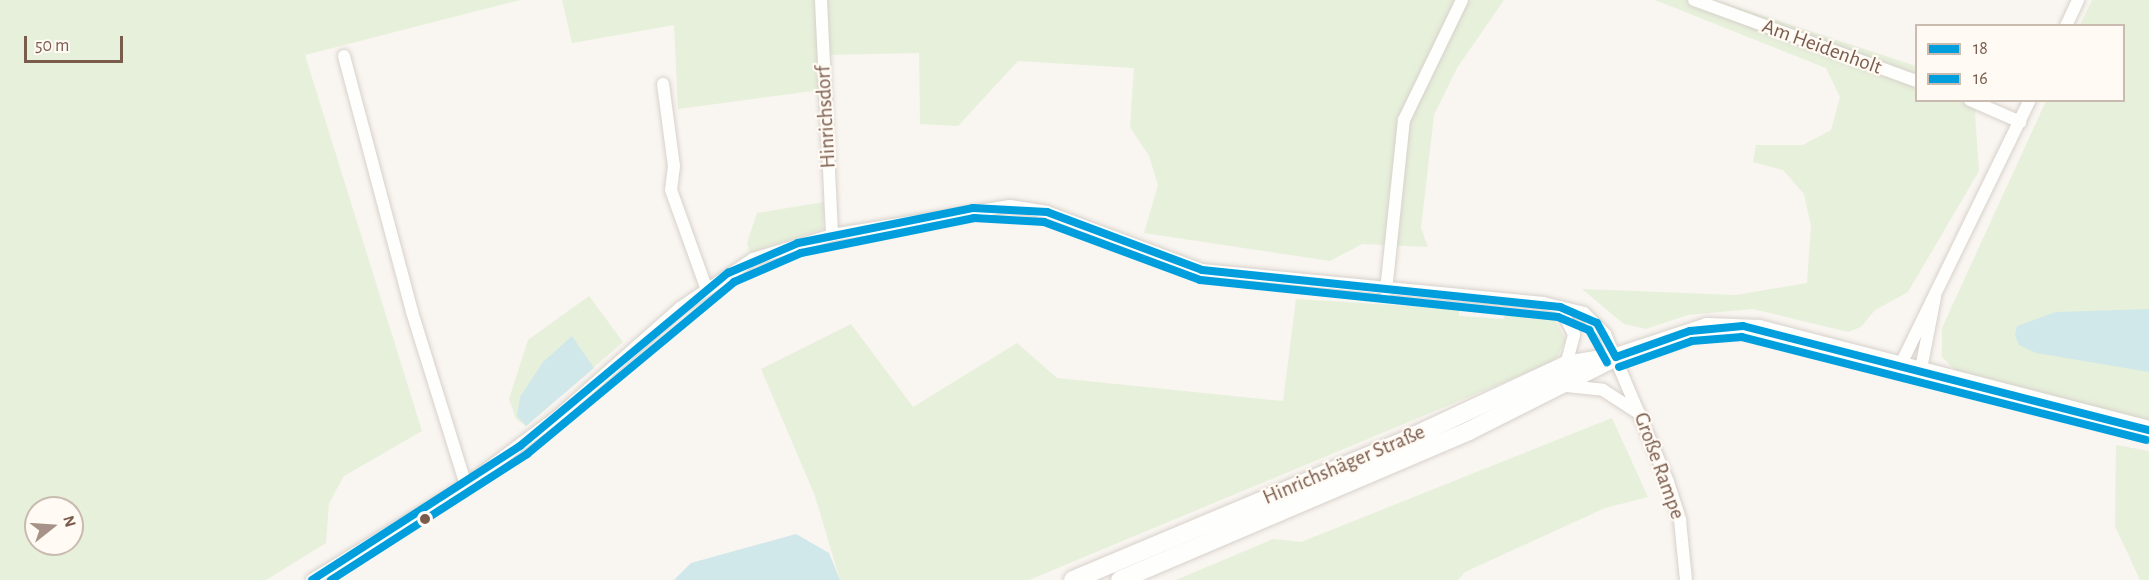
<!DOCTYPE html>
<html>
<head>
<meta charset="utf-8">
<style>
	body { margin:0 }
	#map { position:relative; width:2149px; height:580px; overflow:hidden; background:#f9f5f0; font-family:"Alegreya Sans",sans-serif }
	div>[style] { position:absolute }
	.green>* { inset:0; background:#e7f0db }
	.water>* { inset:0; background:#d0e8ea }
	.roads { filter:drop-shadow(0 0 2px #d7d1cb) drop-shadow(0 0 2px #d7d1cb) }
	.minor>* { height:12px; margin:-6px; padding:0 6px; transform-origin:6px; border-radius:6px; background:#fefefd }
	.secondary>* { height:18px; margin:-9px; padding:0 9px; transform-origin:9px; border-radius:9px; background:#fefefd }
	.bus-1>* { height:8px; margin:-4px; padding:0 4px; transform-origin:4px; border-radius:4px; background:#009edd }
	.bus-2>* { height:8px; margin:-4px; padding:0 4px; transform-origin:4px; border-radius:4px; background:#009edd }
	.dots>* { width:16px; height:16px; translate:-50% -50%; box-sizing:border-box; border:3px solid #fffaf3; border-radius:50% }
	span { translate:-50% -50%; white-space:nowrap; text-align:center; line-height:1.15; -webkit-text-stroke:4.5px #fffaf3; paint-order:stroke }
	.street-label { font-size:21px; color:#7a5c4d }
	.legend { position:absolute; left:1915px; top:24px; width:210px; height:78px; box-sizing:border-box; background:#fffaf3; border:2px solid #cabbb1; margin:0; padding:8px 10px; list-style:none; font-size:18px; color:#7a5c4d }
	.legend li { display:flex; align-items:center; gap:12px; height:30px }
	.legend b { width:30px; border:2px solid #cabbb1 }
	.north { position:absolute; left:24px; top:496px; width:60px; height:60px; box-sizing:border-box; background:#fffaf3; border:2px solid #cabbb1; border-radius:50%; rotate:73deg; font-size:16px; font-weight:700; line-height:24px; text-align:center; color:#7a5c4d }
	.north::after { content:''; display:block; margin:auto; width:21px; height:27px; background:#a69286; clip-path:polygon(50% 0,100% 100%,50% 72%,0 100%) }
	.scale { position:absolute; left:24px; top:36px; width:99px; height:27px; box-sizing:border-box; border:3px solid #7a5c4d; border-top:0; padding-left:8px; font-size:18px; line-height:21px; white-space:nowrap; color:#7a5c4d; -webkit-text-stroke:4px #fffaf3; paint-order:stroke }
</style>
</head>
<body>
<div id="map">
	<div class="green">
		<i style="clip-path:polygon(evenodd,0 0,520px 0,305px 55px,422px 431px,344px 476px,329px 503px,326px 543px,266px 580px,0 580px,0 0,36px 508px,72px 508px,72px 544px,36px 544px,36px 508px)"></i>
		<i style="clip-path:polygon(562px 0,1504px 0,1457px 68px,1434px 115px,1421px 228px,1428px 247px,1362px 244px,1330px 261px,1144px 233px,1158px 185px,1149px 156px,1130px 127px,1134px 68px,1018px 61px,958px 126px,920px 124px,919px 53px,826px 55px,820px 90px,678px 109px,674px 25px,572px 43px)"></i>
		<i style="clip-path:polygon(1655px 0,1715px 0,1916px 66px,1916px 100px,1979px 101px,1975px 113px,1979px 171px,1908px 292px,1875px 310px,1861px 327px,1848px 332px,1753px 309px,1688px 315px,1646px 329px,1624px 324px,1582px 289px,1736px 295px,1807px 283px,1811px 226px,1804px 194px,1783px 170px,1753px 162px,1756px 145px,1803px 145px,1831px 130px,1840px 97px,1826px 68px)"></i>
		<i style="clip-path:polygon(2092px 0,2149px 0,2149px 423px,1958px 373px,1942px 357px,1942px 328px,2046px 101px,2124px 100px,2124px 26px,2080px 25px)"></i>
		<i style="clip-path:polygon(824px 202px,823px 229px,750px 253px,747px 243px,757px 213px)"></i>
		<i style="clip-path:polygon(589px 296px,623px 342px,526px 426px,516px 419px,509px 399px,528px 340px)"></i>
		<i style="clip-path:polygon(1296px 299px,1459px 309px,1459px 316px,1504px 319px,1505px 313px,1527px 313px,1554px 319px,1566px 340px,1555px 361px,1029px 580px,840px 580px,815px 496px,761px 369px,851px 324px,913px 407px,1017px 343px,1057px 378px,1283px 401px)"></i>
		<i style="clip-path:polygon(1612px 418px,1648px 497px,1605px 508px,1465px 572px,1458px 580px,1176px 580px,1273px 539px,1301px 542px)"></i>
		<i style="clip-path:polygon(2116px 445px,2149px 451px,2149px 580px,2140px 580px,2115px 526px)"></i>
	</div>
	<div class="water">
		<i style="clip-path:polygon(2149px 309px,2149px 372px,2036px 353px,2019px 345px,2015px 335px,2017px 326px,2056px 312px)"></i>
		<i style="clip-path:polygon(572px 336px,594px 368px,526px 426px,517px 416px,520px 397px,543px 362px)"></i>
		<i style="clip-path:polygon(796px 534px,829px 553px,840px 580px,674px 580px,691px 563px)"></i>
	</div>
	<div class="roads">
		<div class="minor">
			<i style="left:821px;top:0;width:235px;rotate:87.3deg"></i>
			<i style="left:1694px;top:0;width:236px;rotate:20deg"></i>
			<i style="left:2066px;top:26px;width:29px;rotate:-65deg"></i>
			<i style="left:344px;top:56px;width:265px;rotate:75.1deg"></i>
			<i style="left:412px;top:312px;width:181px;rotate:72.7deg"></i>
			<i style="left:663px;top:84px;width:83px;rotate:82.4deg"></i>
			<i style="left:674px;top:166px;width:24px;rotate:97deg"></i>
			<i style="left:671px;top:190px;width:103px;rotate:70.2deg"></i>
			<i style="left:1970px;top:100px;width:55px;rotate:23.7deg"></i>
			<i style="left:1386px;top:291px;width:172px;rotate:-84deg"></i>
			<i style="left:1404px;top:120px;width:133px;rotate:-64.2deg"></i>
			<i style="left:1560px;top:307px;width:31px;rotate:63deg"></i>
			<i style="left:1574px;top:335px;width:31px;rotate:105deg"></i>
			<i style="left:1901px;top:364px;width:294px;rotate:-64deg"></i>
			<i style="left:1921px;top:369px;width:73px;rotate:-79deg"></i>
			<i style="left:1567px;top:386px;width:36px;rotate:6deg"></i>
			<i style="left:1603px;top:390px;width:44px;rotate:33deg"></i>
			<i style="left:312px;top:580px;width:181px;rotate:-31.7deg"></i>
			<i style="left:466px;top:485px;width:114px;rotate:-36.8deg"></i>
			<i style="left:557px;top:417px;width:164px;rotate:-41.5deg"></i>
			<i style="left:680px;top:308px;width:88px;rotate:-33.9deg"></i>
			<i style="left:753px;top:259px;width:83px;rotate:-16.9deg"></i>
			<i style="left:832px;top:235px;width:180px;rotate:-9.3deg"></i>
			<i style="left:1010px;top:206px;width:37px;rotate:9deg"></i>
			<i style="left:1047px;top:212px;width:165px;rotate:20.5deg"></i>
			<i style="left:1202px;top:270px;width:343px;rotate:5.5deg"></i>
			<i style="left:1543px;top:303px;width:42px;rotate:13.7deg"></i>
			<i style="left:1584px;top:313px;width:30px;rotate:45deg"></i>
			<i style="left:1605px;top:334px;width:161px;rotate:66.9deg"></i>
			<i style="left:1668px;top:482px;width:40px;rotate:72deg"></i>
			<i style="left:1680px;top:520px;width:60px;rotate:84.3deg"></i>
		</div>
		<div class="secondary">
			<i style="left:1073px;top:580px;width:366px;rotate:-22.8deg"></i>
			<i style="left:1410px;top:438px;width:172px;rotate:-25.1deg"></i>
			<i style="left:1566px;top:365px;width:49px;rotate:-9.5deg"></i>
			<i style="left:1120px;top:580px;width:379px;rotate:-23.1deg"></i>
			<i style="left:1469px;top:431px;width:165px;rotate:-26.7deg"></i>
			<i style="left:1616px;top:357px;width:96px;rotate:-18.2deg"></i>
			<i style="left:1707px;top:327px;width:52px;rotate:2.2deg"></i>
			<i style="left:1759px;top:329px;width:403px;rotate:14.5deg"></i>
		</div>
	</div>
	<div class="bus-1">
		<i style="left:1616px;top:357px;width:78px;rotate:-19.4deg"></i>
		<i style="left:1690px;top:331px;width:53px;rotate:-5.4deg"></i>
		<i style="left:1743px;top:326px;width:419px;rotate:14.4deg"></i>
		<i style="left:312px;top:580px;width:247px;rotate:-32.8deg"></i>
		<i style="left:520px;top:446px;width:271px;rotate:-39.8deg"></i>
		<i style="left:728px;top:273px;width:76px;rotate:-23.2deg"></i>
		<i style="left:798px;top:243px;width:178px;rotate:-11.3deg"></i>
		<i style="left:973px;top:208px;width:74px;rotate:3.1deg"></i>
		<i style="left:1047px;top:212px;width:165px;rotate:20.5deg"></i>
		<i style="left:1202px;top:270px;width:360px;rotate:5.9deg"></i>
		<i style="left:1560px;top:307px;width:40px;rotate:23.4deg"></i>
		<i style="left:1597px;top:323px;width:39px;rotate:61deg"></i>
	</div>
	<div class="bus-2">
		<i style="left:1619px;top:367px;width:77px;rotate:-19.6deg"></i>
		<i style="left:1692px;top:341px;width:50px;rotate:-4.6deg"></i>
		<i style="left:1742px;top:337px;width:417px;rotate:14.3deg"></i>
		<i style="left:331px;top:580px;width:233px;rotate:-32.7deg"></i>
		<i style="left:527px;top:454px;width:269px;rotate:-39.7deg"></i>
		<i style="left:734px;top:282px;width:73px;rotate:-23.4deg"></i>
		<i style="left:801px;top:253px;width:177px;rotate:-11.4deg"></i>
		<i style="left:974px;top:218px;width:70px;rotate:3.3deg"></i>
		<i style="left:1044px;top:222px;width:166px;rotate:20.4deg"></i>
		<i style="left:1200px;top:280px;width:360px;rotate:5.9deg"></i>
		<i style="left:1558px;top:317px;width:34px;rotate:23deg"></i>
		<i style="left:1589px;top:330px;width:37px;rotate:61deg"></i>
	</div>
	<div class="dots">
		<i style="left:425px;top:519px;background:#7a5c4d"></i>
	</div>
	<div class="street-label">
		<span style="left:1822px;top:47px;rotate:20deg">Am Heidenholt</span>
		<span style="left:826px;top:117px;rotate:-93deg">Hinrichsdorf</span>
		<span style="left:1344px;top:465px;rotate:-23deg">Hinrichshäger Straße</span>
		<span style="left:1659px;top:466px;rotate:70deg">Große Rampe</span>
	</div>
	<ul class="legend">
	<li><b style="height:8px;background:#009edd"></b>18</li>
	<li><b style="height:8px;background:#009edd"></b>16</li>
	</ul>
	<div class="north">N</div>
	<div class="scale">50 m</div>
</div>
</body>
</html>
